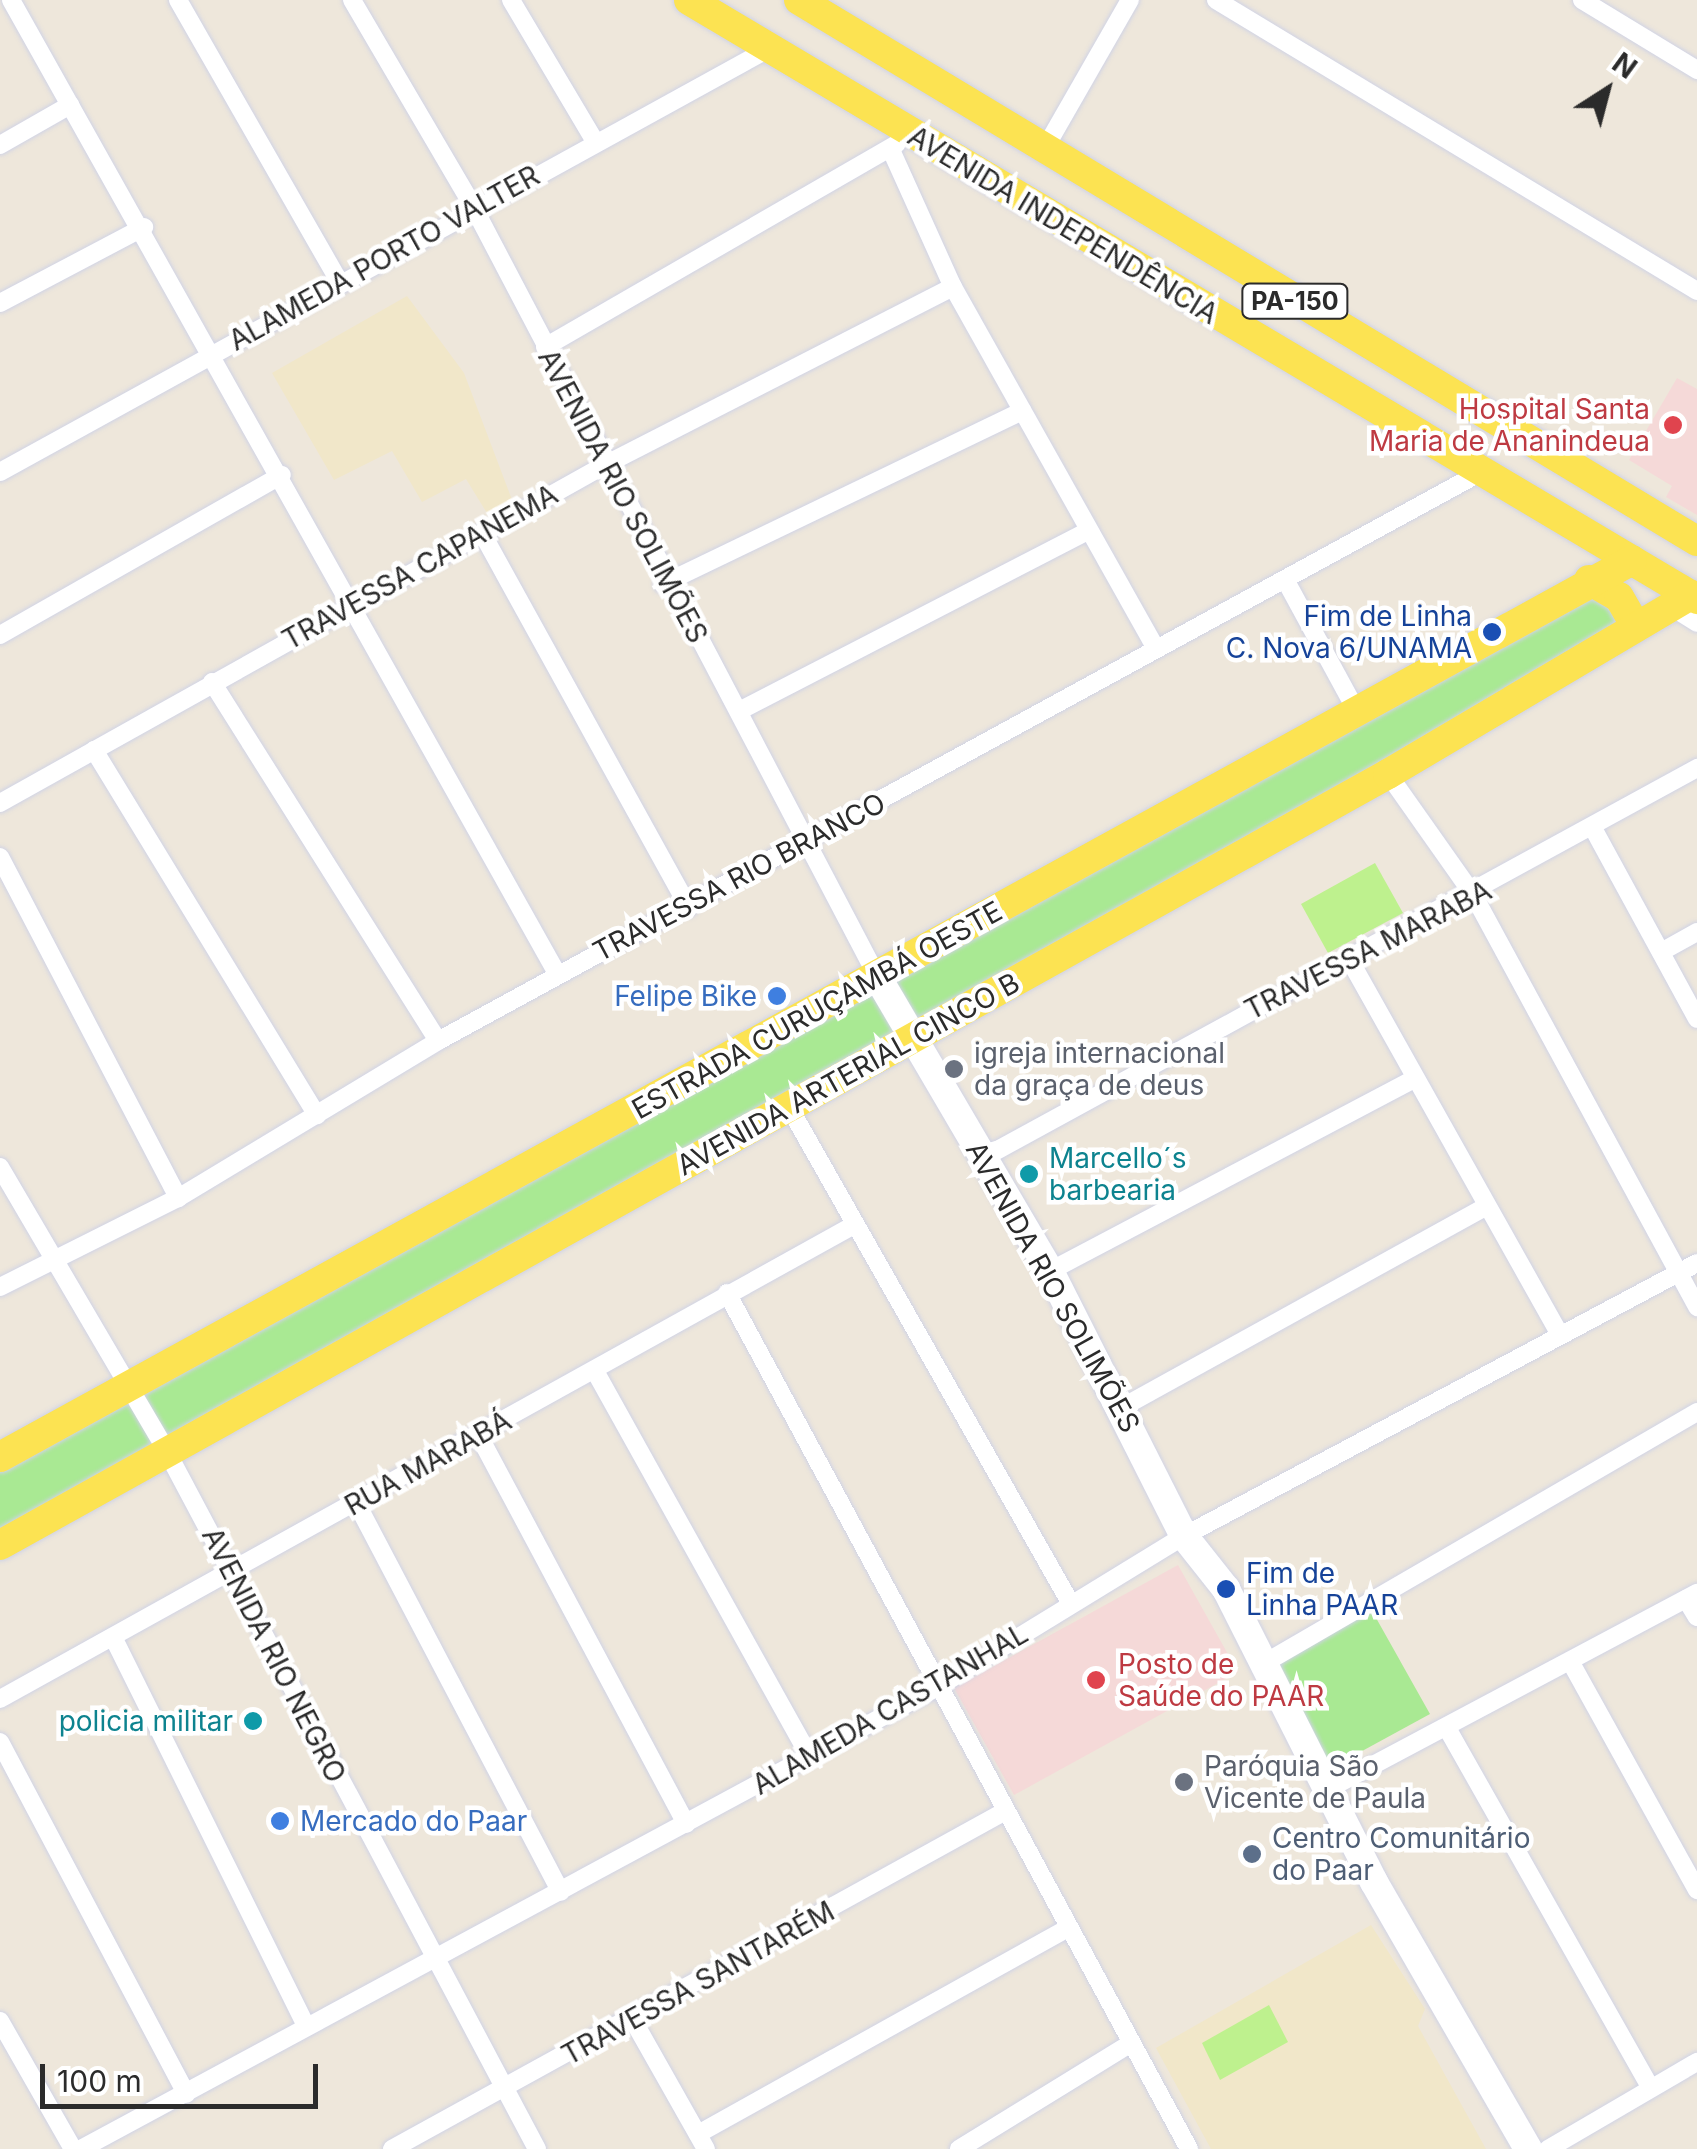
<!DOCTYPE html>
<html>
<head>
<meta charset="utf-8">
<style>
	body { margin:0 }
	#map { position:relative; width:1697px; height:2149px; overflow:hidden; background:#eee7db; font-family:Inter,sans-serif }
	div>[style] { position:absolute }
	.education>* { inset:0; background:#f1e7c9 }
	.medical>* { inset:0; background:#f5d9d8 }
	.green>* { inset:0; background:#a9e993 }
	.pitch>* { inset:0; background:#bef18e }
	.roads { filter:drop-shadow(0 0 2px #d0d3e5) drop-shadow(0 0 2px #d0d3e5) }
	.minor>* { height:18px; margin:-9px; padding:0 9px; transform-origin:9px; border-radius:9px; background:#fff }
	.secondary>* { height:28px; margin:-14px; padding:0 14px; transform-origin:14px; border-radius:14px; background:#fff }
	.primary>* { height:30px; margin:-15px; padding:0 15px; transform-origin:15px; border-radius:15px; background:#fce352 }
	.dots>* { width:28px; height:28px; translate:-50% -50%; box-sizing:border-box; border:5px solid #fff; border-radius:50% }
	span { translate:-50% -50%; white-space:nowrap; text-align:center; line-height:1.15; -webkit-text-stroke:9px #fff; paint-order:stroke }
	.shield-label span { padding:2px 8px; background:#fff; border:2px solid; border-radius:8px; -webkit-text-stroke-width:0 }
	.shield-label { font-size:25px; color:#2b2b2b; font-weight:700 }
	.street-label { font-size:28px; color:#2b2b2b }
	.health-label { font-size:28px; color:#be3a42 }
	.right { translate:-100% -50%; text-align:right }
	.left { translate:0 -50%; text-align:left }
	.transit-label { font-size:28px; color:#164399 }
	.shop-label { font-size:28px; color:#366cbe }
	.worship-label { font-size:28px; color:#5b616d }
	.culture-label { font-size:28px; color:#0d838f }
	.service-label { font-size:28px; color:#4e5e75 }
	.north { position:absolute; left:1557px; top:40px; width:100px; height:100px; -webkit-text-stroke:8px #fff; paint-order:stroke; rotate:36deg; font-size:28px; font-weight:700; line-height:40px; text-align:center; color:#2b2b2b }
	.north::after { content:''; display:block; margin:auto; width:35px; height:45px; background:#2b2b2b; clip-path:polygon(50% 0,100% 100%,50% 72%,0 100%) }
	.scale { position:absolute; left:40px; top:2064px; width:278px; height:45px; box-sizing:border-box; border:5px solid #2b2b2b; border-top:0; padding-left:12px; font-size:30px; line-height:35px; white-space:nowrap; color:#2b2b2b; -webkit-text-stroke:8px #fff; paint-order:stroke }
</style>
</head>
<body>
<div id="map">
	<div class="education">
		<i style="clip-path:polygon(407px 296px,464px 373px,514px 505px,490px 518px,466px 479px,422px 502px,392px 451px,334px 480px,272px 373px)"></i>
		<i style="clip-path:polygon(1371px 1925px,1425px 2009px,1418px 2026px,1486px 2149px,1211px 2149px,1156px 2048px)"></i>
	</div>
	<div class="medical">
		<i style="clip-path:polygon(1677px 378px,1697px 389px,1697px 515px,1666px 497px,1672px 486px,1629px 460px)"></i>
		<i style="clip-path:polygon(1178px 1565px,1238px 1672px,1014px 1795px,954px 1688px)"></i>
	</div>
	<div class="green">
		<i style="clip-path:polygon(1589px 580px,1636px 627px,0 1545px,0 1457px)"></i>
		<i style="clip-path:polygon(1371px 1609px,1430px 1714px,1331px 1768px,1273px 1663px)"></i>
	</div>
	<div class="pitch">
		<i style="clip-path:polygon(1375px 863px,1403px 913px,1328px 953px,1301px 904px)"></i>
		<i style="clip-path:polygon(1269px 2005px,1288px 2042px,1220px 2080px,1202px 2043px)"></i>
	</div>
	<div class="roads">
		<div class="minor">
			<i style="left:11px;top:0;width:1118px;rotate:60.71deg"></i>
			<i style="left:178px;top:0;width:326px;rotate:60.2deg"></i>
			<i style="left:352px;top:0;width:241px;rotate:59.6deg"></i>
			<i style="left:474px;top:208px;width:870px;rotate:62.32deg"></i>
			<i style="left:511px;top:0;width:163px;rotate:59.3deg"></i>
			<i style="left:1216px;top:0;width:562px;rotate:31.17deg"></i>
			<i style="left:1582px;top:0;width:135px;rotate:31.3deg"></i>
			<i style="left:0;top:145px;width:81px;rotate:-29.7deg"></i>
			<i style="left:891px;top:150px;width:150px;rotate:65.7deg"></i>
			<i style="left:953px;top:287px;width:411px;rotate:60.7deg"></i>
			<i style="left:1044px;top:150px;width:173px;rotate:-60.2deg"></i>
			<i style="left:0;top:303px;width:163px;rotate:-27.8deg"></i>
			<i style="left:545px;top:347px;width:406px;rotate:-30deg"></i>
			<i style="left:0;top:472px;width:879px;rotate:-28.84deg"></i>
			<i style="left:482px;top:533px;width:428px;rotate:61.1deg"></i>
			<i style="left:1287px;top:583px;width:142px;rotate:61.5deg"></i>
			<i style="left:663px;top:584px;width:399px;rotate:-25.7deg"></i>
			<i style="left:1670px;top:606px;width:32px;rotate:32deg"></i>
			<i style="left:0;top:635px;width:324px;rotate:-29.6deg"></i>
			<i style="left:212px;top:682px;width:424px;rotate:57.8deg"></i>
			<i style="left:741px;top:710px;width:390px;rotate:-27.3deg"></i>
			<i style="left:94px;top:750px;width:428px;rotate:58.6deg"></i>
			<i style="left:1388px;top:774px;width:149px;rotate:54.8deg"></i>
			<i style="left:1474px;top:896px;width:468px;rotate:61.5deg"></i>
			<i style="left:0;top:803px;width:691px;rotate:-29.2deg"></i>
			<i style="left:603px;top:466px;width:393px;rotate:-27.1deg"></i>
			<i style="left:1594px;top:830px;width:215px;rotate:61.4deg"></i>
			<i style="left:0;top:857px;width:385px;rotate:62.4deg"></i>
			<i style="left:1661px;top:952px;width:41px;rotate:-29.1deg"></i>
			<i style="left:1348px;top:957px;width:429px;rotate:60.7deg"></i>
			<i style="left:789px;top:1107px;width:571px;rotate:60.43deg"></i>
			<i style="left:983px;top:1158px;width:814px;rotate:-28.64deg"></i>
			<i style="left:0;top:1167px;width:328px;rotate:59.6deg"></i>
			<i style="left:166px;top:1450px;width:791px;rotate:62.04deg"></i>
			<i style="left:1050px;top:1271px;width:410px;rotate:-27.8deg"></i>
			<i style="left:0;top:1287px;width:199px;rotate:-26.6deg"></i>
			<i style="left:178px;top:1198px;width:304px;rotate:-31.1deg"></i>
			<i style="left:438px;top:1041px;width:1188px;rotate:-28.61deg"></i>
			<i style="left:727px;top:1293px;width:973px;rotate:61.64deg"></i>
			<i style="left:595px;top:1371px;width:442px;rotate:60.9deg"></i>
			<i style="left:1121px;top:1408px;width:414px;rotate:-28.9deg"></i>
			<i style="left:478px;top:1434px;width:442px;rotate:61.9deg"></i>
			<i style="left:357px;top:1504px;width:438px;rotate:62.3deg"></i>
			<i style="left:1686px;top:1599px;width:21px;rotate:59deg"></i>
			<i style="left:114px;top:1639px;width:432px;rotate:63.6deg"></i>
			<i style="left:1570px;top:1661px;width:262px;rotate:61deg"></i>
			<i style="left:1263px;top:1664px;width:502px;rotate:-30.14deg"></i>
			<i style="left:0;top:1699px;width:977px;rotate:-29.03deg"></i>
			<i style="left:1447px;top:1728px;width:412px;rotate:60.5deg"></i>
			<i style="left:0;top:1742px;width:398px;rotate:62.1deg"></i>
			<i style="left:1330px;top:1788px;width:416px;rotate:-28deg"></i>
			<i style="left:633px;top:2020px;width:148px;rotate:60.5deg"></i>
			<i style="left:0;top:2021px;width:147px;rotate:60.3deg"></i>
			<i style="left:698px;top:2134px;width:421px;rotate:-29.1deg"></i>
			<i style="left:81px;top:2149px;width:969px;rotate:-28.34deg"></i>
			<i style="left:934px;top:1689px;width:293px;rotate:-31.5deg"></i>
			<i style="left:1184px;top:1536px;width:581px;rotate:-28.02deg"></i>
			<i style="left:392px;top:2149px;width:696px;rotate:-28.85deg"></i>
			<i style="left:959px;top:2149px;width:202px;rotate:-31.6deg"></i>
			<i style="left:1548px;top:2149px;width:173px;rotate:-30.3deg"></i>
		</div>
		<div class="secondary">
			<i style="left:878px;top:978px;width:340px;rotate:59.6deg"></i>
			<i style="left:1050px;top:1271px;width:297px;rotate:63.2deg"></i>
			<i style="left:1184px;top:1536px;width:68px;rotate:51.6deg"></i>
			<i style="left:1226px;top:1589px;width:328px;rotate:63.2deg"></i>
			<i style="left:1374px;top:1882px;width:308px;rotate:60deg"></i>
		</div>
		<div class="primary">
			<i style="left:689px;top:0;width:1173px;rotate:30.72deg"></i>
			<i style="left:799px;top:0;width:1048px;rotate:31.07deg"></i>
			<i style="left:1589px;top:580px;width:34px;rotate:30deg"></i>
			<i style="left:1619px;top:597px;width:34px;rotate:60deg"></i>
			<i style="left:0;top:1457px;width:1862px;rotate:-28.79deg"></i>
			<i style="left:0;top:1545px;width:1588px;rotate:-29.05deg"></i>
			<i style="left:1388px;top:774px;width:352px;rotate:-30.6deg"></i>
		</div>
	</div>
	<div class="dots">
		<i style="left:1673px;top:425px;background:#e0444e"></i>
		<i style="left:1492px;top:632px;background:#1a4fb4"></i>
		<i style="left:777px;top:996px;background:#3f7fe0"></i>
		<i style="left:954px;top:1069px;background:#6b7280"></i>
		<i style="left:1029px;top:1174px;background:#0f9aa8"></i>
		<i style="left:1226px;top:1589px;background:#1a4fb4"></i>
		<i style="left:1096px;top:1680px;background:#e0444e"></i>
		<i style="left:253px;top:1721px;background:#0f9aa8"></i>
		<i style="left:1184px;top:1782px;background:#6b7280"></i>
		<i style="left:280px;top:1821px;background:#3f7fe0"></i>
		<i style="left:1252px;top:1854px;background:#5c6f8a"></i>
	</div>
	<div class="shield-label">
		<span style="left:1295px;top:301px">PA-150</span>
	</div>
	<div class="street-label">
		<span style="left:1063px;top:225px;rotate:31deg">AVENIDA INDEPENDÊNCIA</span>
		<span style="left:384px;top:258px;rotate:-29deg">ALAMEDA PORTO VALTER</span>
		<span style="left:623px;top:496px;rotate:62deg">AVENIDA RIO SOLIMÕES</span>
		<span style="left:420px;top:567px;rotate:-29deg">TRAVESSA CAPANEMA</span>
		<span style="left:739px;top:877px;rotate:-28deg">TRAVESSA RIO BRANCO</span>
		<span style="left:1368px;top:950px;rotate:-27deg">TRAVESSA MARABA</span>
		<span style="left:817px;top:1010px;rotate:-29deg">ESTRADA CURUÇAMBÁ OESTE</span>
		<span style="left:848px;top:1074px;rotate:-29deg">AVENIDA ARTERIAL CINCO B</span>
		<span style="left:1053px;top:1287px;rotate:61deg">AVENIDA RIO SOLIMÕES</span>
		<span style="left:428px;top:1463px;rotate:-29deg">RUA MARABÁ</span>
		<span style="left:274px;top:1655px;rotate:63deg">AVENIDA RIO NEGRO</span>
		<span style="left:890px;top:1709px;rotate:-30deg">ALAMEDA CASTANHAL</span>
		<span style="left:698px;top:1983px;rotate:-29deg">TRAVESSA SANTARÉM</span>
	</div>
	<div class="health-label">
		<span class="right" style="left:1650px;top:425px">Hospital Santa<br>Maria de Ananindeua</span>
		<span class="left" style="left:1118px;top:1680px">Posto de<br>Saúde do PAAR</span>
	</div>
	<div class="transit-label">
		<span class="right" style="left:1472px;top:632px">Fim de Linha<br>C. Nova 6/UNAMA</span>
		<span class="left" style="left:1246px;top:1589px">Fim de<br>Linha PAAR</span>
	</div>
	<div class="shop-label">
		<span class="right" style="left:757px;top:996px">Felipe Bike</span>
		<span class="left" style="left:300px;top:1821px">Mercado do Paar</span>
	</div>
	<div class="worship-label">
		<span class="left" style="left:974px;top:1069px">igreja internacional<br>da graça de deus</span>
		<span class="left" style="left:1204px;top:1782px">Paróquia São<br>Vicente de Paula</span>
	</div>
	<div class="culture-label">
		<span class="left" style="left:1049px;top:1174px">Marcello´s<br>barbearia</span>
		<span class="right" style="left:233px;top:1721px">policia militar</span>
	</div>
	<div class="service-label">
		<span class="left" style="left:1272px;top:1854px">Centro Comunitário<br>do Paar</span>
	</div>
	<div class="north">N</div>
	<div class="scale">100 m</div>
</div>
</body>
</html>
